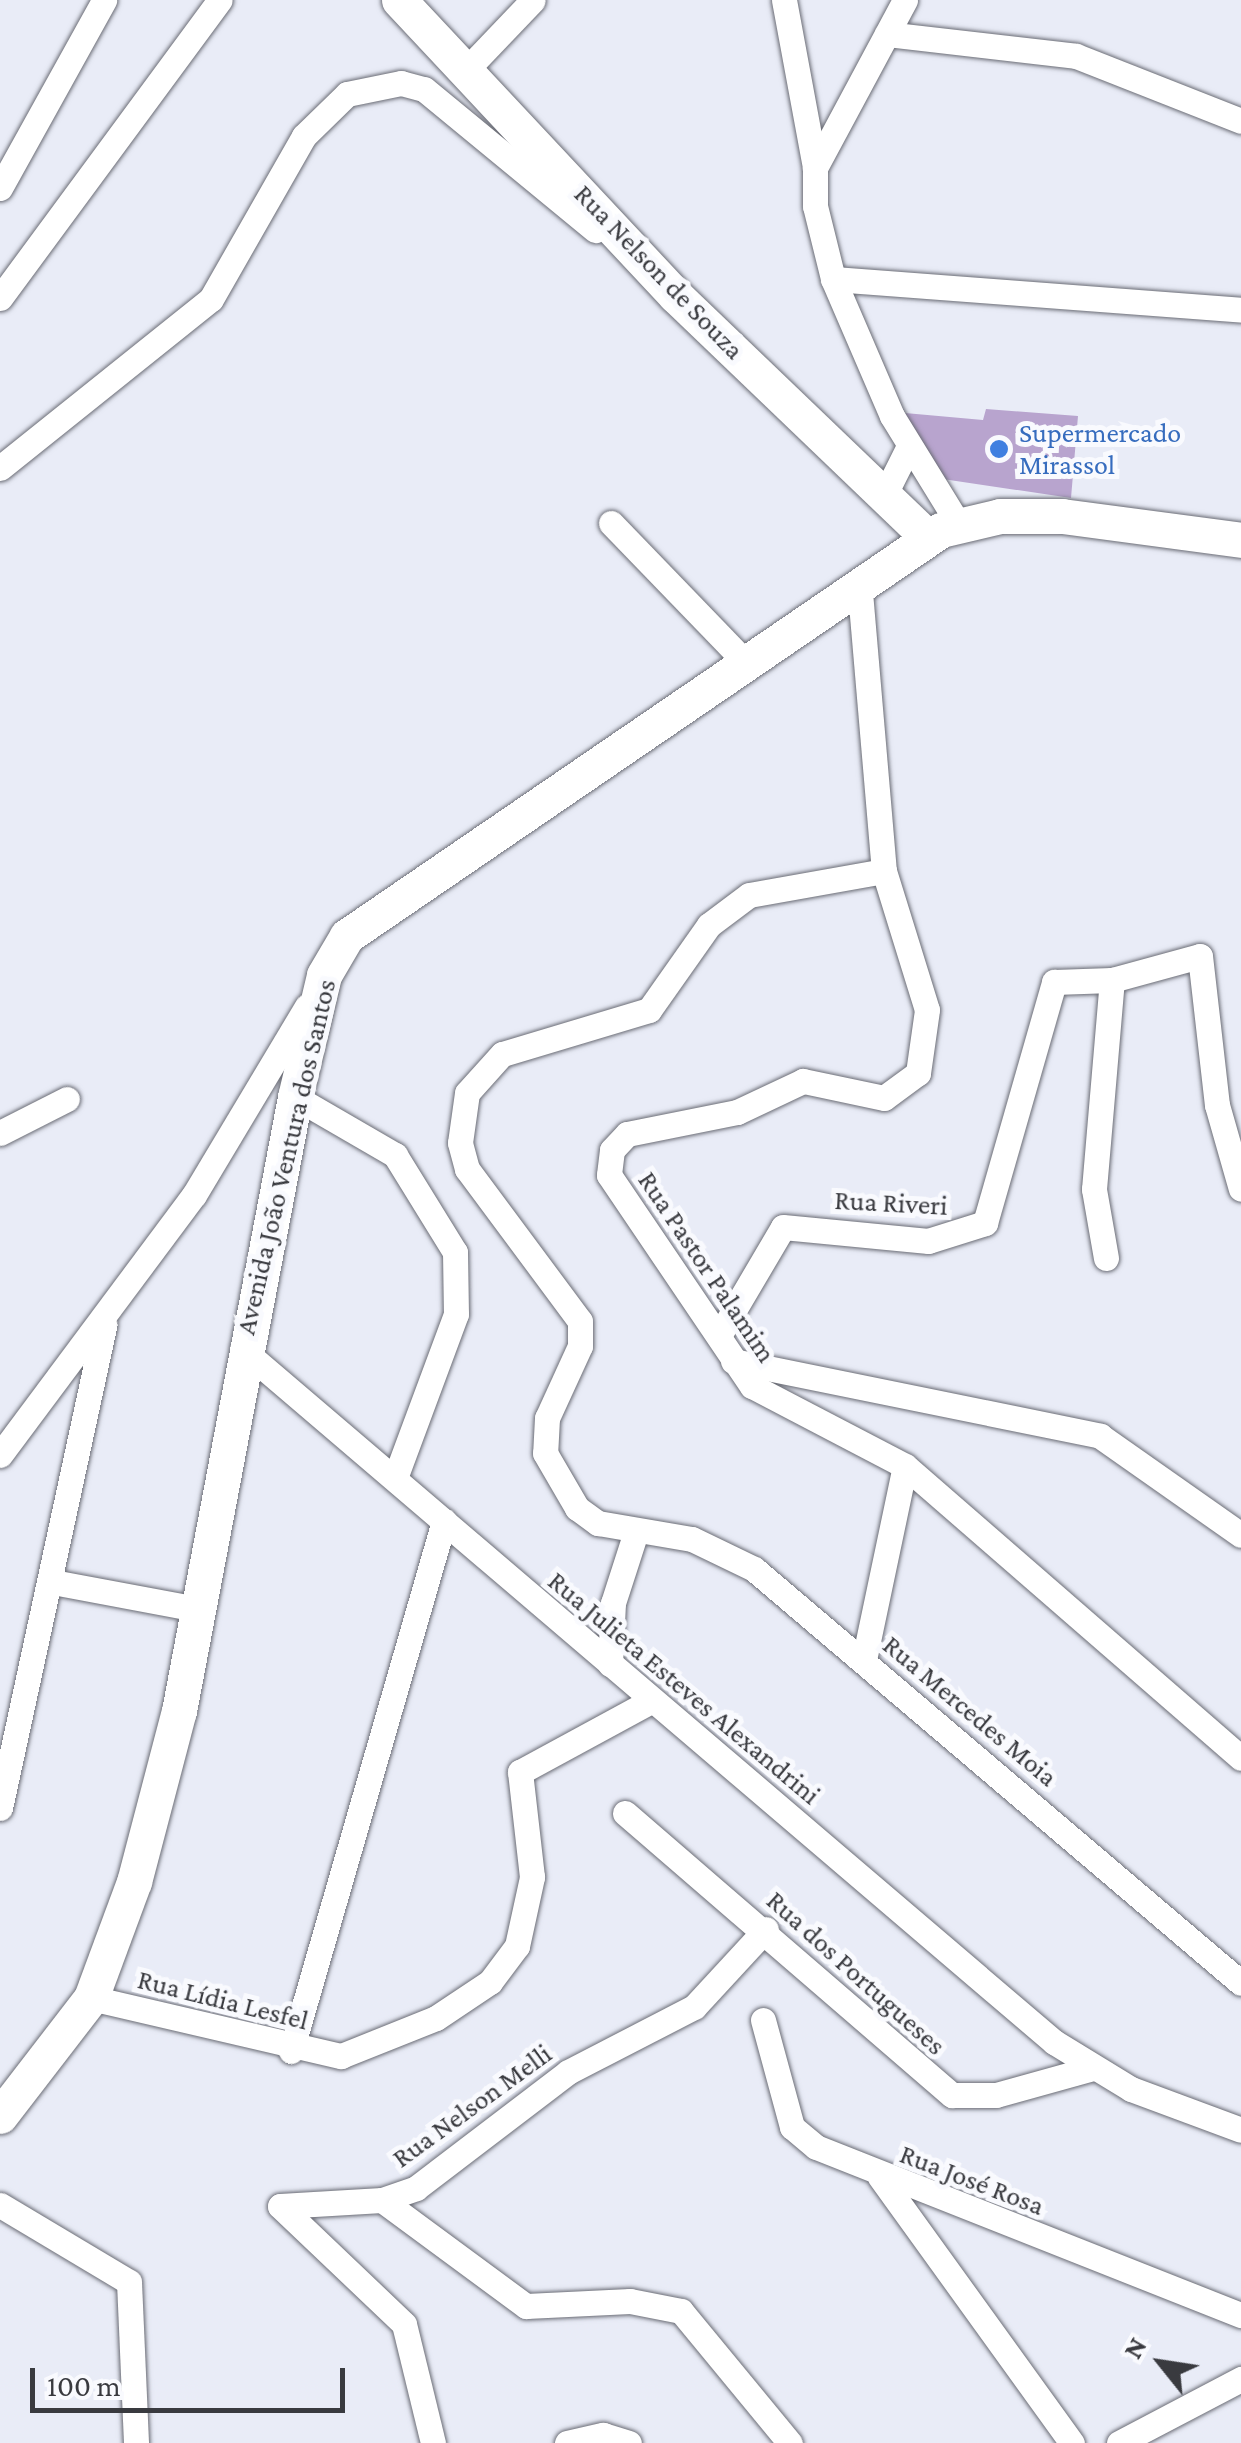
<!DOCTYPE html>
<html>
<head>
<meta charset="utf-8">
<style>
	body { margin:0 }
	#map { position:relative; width:1241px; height:2443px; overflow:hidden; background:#e9ecf7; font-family:"Crimson Pro",serif }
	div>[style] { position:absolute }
	.building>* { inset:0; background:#b8a4ce }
	.roads { filter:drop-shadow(0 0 2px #6a6c75) drop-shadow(0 0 2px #6a6c75) }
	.minor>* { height:25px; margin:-12.5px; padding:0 12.5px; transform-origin:12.5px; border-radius:12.5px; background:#fff }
	.secondary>* { height:35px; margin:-17.5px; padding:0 17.5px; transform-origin:17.5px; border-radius:17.5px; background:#fff }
	.dots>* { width:28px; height:28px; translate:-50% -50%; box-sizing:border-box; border:5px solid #f9fafe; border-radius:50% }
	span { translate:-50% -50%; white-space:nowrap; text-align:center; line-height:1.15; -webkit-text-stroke:10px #f9fafe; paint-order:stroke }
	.street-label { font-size:28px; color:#393a3f }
	.shop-label { font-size:28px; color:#366cbe }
	.left { translate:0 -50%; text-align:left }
	.north { position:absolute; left:1111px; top:2313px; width:100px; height:100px; -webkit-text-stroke:8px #f9fafe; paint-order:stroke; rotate:300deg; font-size:28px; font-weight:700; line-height:40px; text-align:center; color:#393a3f }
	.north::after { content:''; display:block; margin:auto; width:35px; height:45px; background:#393a3f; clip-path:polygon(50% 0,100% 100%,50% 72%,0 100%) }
	.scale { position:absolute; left:30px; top:2368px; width:315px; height:45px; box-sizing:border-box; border:5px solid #393a3f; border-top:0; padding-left:12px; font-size:30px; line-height:35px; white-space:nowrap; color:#393a3f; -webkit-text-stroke:8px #f9fafe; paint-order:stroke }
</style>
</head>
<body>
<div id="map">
	<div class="building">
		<i style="clip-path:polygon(986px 409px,1078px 416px,1071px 498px,936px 478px,905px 413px,983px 420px)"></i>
	</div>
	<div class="roads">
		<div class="minor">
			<i style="left:784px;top:0;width:170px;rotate:79.5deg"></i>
			<i style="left:905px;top:0;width:191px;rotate:118.2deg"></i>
			<i style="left:815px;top:168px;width:38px;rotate:90deg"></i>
			<i style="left:815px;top:206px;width:75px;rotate:76.1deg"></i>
			<i style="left:833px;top:279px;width:149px;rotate:66.7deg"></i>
			<i style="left:892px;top:416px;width:128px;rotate:58.4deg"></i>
			<i style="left:887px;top:34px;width:190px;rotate:6.6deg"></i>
			<i style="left:1076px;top:56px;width:177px;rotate:21.5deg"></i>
			<i style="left:467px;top:69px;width:95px;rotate:-46.3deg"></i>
			<i style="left:0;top:188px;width:215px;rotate:-61deg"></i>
			<i style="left:833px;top:279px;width:409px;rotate:4.3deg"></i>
			<i style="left:0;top:298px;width:370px;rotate:-53.6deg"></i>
			<i style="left:0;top:468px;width:270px;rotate:-38.7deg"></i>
			<i style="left:211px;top:299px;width:188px;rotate:-60.3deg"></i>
			<i style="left:304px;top:136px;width:60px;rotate:-44.3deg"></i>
			<i style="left:347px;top:94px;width:55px;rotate:-11.5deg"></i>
			<i style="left:401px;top:83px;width:24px;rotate:15deg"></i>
			<i style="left:424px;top:89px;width:222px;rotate:39.5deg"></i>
			<i style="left:885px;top:494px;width:51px;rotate:-63.4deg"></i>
			<i style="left:611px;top:523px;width:199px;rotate:46deg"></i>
			<i style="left:860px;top:592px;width:280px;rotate:85.1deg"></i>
			<i style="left:884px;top:871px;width:145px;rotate:72.8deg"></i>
			<i style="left:927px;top:1010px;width:64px;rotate:98.1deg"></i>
			<i style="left:918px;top:1073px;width:42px;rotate:143.7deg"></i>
			<i style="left:884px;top:1098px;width:83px;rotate:-168.1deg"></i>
			<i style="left:803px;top:1081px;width:73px;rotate:154.8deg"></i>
			<i style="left:737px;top:1112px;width:112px;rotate:168.7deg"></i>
			<i style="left:627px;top:1134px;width:22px;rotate:133deg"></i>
			<i style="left:612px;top:1150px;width:25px;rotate:97deg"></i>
			<i style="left:609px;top:1175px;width:255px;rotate:55.9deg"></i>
			<i style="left:752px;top:1386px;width:173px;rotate:27.6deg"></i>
			<i style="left:905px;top:1466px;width:445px;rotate:41deg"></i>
			<i style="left:884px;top:871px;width:137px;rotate:169.9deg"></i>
			<i style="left:749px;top:895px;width:50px;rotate:143.1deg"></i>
			<i style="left:709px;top:925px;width:104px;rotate:125.2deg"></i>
			<i style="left:649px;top:1010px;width:153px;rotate:163.3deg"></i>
			<i style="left:502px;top:1054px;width:52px;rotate:131.9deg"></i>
			<i style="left:467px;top:1093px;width:50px;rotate:98deg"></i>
			<i style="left:460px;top:1143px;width:27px;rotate:75deg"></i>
			<i style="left:467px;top:1169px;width:189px;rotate:53.4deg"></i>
			<i style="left:580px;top:1321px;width:25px;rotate:90deg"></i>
			<i style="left:580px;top:1346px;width:79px;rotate:114.6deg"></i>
			<i style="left:547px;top:1418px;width:35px;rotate:93deg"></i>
			<i style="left:545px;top:1453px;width:64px;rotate:59.8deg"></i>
			<i style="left:577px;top:1508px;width:26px;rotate:36deg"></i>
			<i style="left:598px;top:1523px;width:95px;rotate:9.7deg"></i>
			<i style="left:692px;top:1539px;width:69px;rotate:25.8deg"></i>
			<i style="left:754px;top:1569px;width:639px;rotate:40.37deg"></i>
			<i style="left:295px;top:1097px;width:116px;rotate:30.1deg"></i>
			<i style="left:395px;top:1155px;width:114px;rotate:58.3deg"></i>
			<i style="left:455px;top:1252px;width:62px;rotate:89.1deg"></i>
			<i style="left:456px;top:1314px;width:175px;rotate:110.4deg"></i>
			<i style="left:0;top:1133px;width:75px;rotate:-26.9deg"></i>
			<i style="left:1106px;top:1258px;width:70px;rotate:-99.9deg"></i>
			<i style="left:1094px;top:1189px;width:210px;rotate:-85.1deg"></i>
			<i style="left:720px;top:1334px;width:124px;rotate:-59.5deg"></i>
			<i style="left:783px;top:1227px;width:146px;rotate:5.5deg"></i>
			<i style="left:928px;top:1241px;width:60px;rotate:-17.5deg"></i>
			<i style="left:985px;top:1223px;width:251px;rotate:-74deg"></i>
			<i style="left:1054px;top:982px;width:58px;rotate:-2deg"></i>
			<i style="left:1112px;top:980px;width:91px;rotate:-15.3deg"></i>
			<i style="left:1200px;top:956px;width:150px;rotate:83.5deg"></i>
			<i style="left:1217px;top:1105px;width:87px;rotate:74.1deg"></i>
			<i style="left:242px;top:1349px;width:1068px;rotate:40.48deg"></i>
			<i style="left:1054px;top:2042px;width:90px;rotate:31.4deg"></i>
			<i style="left:1131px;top:2089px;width:117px;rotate:20.4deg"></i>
			<i style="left:733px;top:1361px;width:375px;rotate:11.5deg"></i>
			<i style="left:1100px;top:1436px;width:172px;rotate:35.1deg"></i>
			<i style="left:0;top:1455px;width:324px;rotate:-53.3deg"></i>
			<i style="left:194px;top:1195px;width:220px;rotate:-59.1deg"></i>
			<i style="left:53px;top:1582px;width:147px;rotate:10.6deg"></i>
			<i style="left:864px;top:1660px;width:198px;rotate:-78.1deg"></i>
			<i style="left:610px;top:1664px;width:61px;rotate:-87.2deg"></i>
			<i style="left:613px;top:1603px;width:71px;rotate:-72.1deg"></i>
			<i style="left:0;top:1808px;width:495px;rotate:-77.8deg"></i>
			<i style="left:625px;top:1813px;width:432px;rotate:40.8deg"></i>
			<i style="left:952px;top:2095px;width:44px"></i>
			<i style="left:996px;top:2095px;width:98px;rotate:-15.5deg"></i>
			<i style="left:91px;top:1998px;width:257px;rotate:13.1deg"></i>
			<i style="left:341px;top:2056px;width:102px;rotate:-21.8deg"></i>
			<i style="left:436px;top:2018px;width:65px;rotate:-33.7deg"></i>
			<i style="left:490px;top:1982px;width:45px;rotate:-53.1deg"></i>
			<i style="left:517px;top:1946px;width:71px;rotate:-77.7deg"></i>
			<i style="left:532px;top:1877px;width:106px;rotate:-96.5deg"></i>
			<i style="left:520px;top:1772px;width:149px;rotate:-28.5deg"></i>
			<i style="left:763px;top:2020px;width:111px;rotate:74.8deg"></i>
			<i style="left:792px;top:2127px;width:31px;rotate:40deg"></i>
			<i style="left:816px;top:2147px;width:457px;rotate:21.6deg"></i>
			<i style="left:291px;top:2051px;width:552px;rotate:-73.9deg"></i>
			<i style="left:880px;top:2177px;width:328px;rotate:54.2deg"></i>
			<i style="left:382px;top:2200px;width:179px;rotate:36.4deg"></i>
			<i style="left:526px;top:2306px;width:104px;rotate:-2.8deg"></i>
			<i style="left:630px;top:2301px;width:52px;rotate:11.1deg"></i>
			<i style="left:681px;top:2311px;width:171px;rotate:50.5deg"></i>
			<i style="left:0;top:2205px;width:150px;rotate:30.8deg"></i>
			<i style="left:129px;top:2282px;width:161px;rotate:87.5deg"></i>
			<i style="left:433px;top:2443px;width:122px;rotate:-103.7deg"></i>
			<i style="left:404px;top:2324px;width:171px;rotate:-136.4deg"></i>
			<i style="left:280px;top:2206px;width:102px;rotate:-3.4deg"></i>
			<i style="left:382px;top:2200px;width:36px;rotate:-19deg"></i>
			<i style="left:416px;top:2188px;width:191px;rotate:-37.3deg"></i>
			<i style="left:568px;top:2072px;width:142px;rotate:-27.3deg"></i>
			<i style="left:694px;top:2007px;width:106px;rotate:-47.3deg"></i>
			<i style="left:567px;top:2443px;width:37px;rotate:-13deg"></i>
			<i style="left:603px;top:2435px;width:27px;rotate:17deg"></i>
			<i style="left:1119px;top:2443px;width:138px;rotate:-27.7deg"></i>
		</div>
		<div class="secondary">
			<i style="left:399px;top:0;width:405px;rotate:46.9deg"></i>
			<i style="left:676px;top:296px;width:348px;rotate:43.8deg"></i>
			<i style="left:0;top:2116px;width:149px;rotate:-52.4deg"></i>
			<i style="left:91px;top:1998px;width:124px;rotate:-69.7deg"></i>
			<i style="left:134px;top:1882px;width:177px;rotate:-75.3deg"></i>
			<i style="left:179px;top:1711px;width:625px;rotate:-79.3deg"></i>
			<i style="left:295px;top:1097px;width:125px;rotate:-76.6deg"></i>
			<i style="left:324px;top:975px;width:45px;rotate:-59.5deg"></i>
			<i style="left:347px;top:936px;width:719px;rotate:-34.35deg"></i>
			<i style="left:941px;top:530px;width:61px;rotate:-13.3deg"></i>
			<i style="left:1000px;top:516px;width:62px"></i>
			<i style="left:1062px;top:516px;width:181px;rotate:7.6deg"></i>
		</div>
	</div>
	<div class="dots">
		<i style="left:999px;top:449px;background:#3f7fe0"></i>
	</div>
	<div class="street-label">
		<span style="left:659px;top:272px;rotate:46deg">Rua Nelson de Souza</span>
		<span style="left:286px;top:1157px;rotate:-77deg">Avenida João Ventura dos Santos</span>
		<span style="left:891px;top:1203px;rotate:3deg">Rua Riveri</span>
		<span style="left:707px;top:1267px;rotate:56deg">Rua Pastor Palamim</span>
		<span style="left:684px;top:1688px;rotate:40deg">Rua Julieta Esteves Alexandrini</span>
		<span style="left:970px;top:1711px;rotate:40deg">Rua Mercedes Moia</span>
		<span style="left:856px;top:1973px;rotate:42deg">Rua dos Portugueses</span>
		<span style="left:223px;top:2000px;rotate:14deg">Rua Lídia Lesfel</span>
		<span style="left:472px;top:2106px;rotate:-36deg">Rua Nelson Melli</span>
		<span style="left:972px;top:2180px;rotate:21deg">Rua José Rosa</span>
	</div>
	<div class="shop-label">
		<span class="left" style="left:1019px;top:449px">Supermercado<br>Mirassol</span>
	</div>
	<div class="north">N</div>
	<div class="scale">100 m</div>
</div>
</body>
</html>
